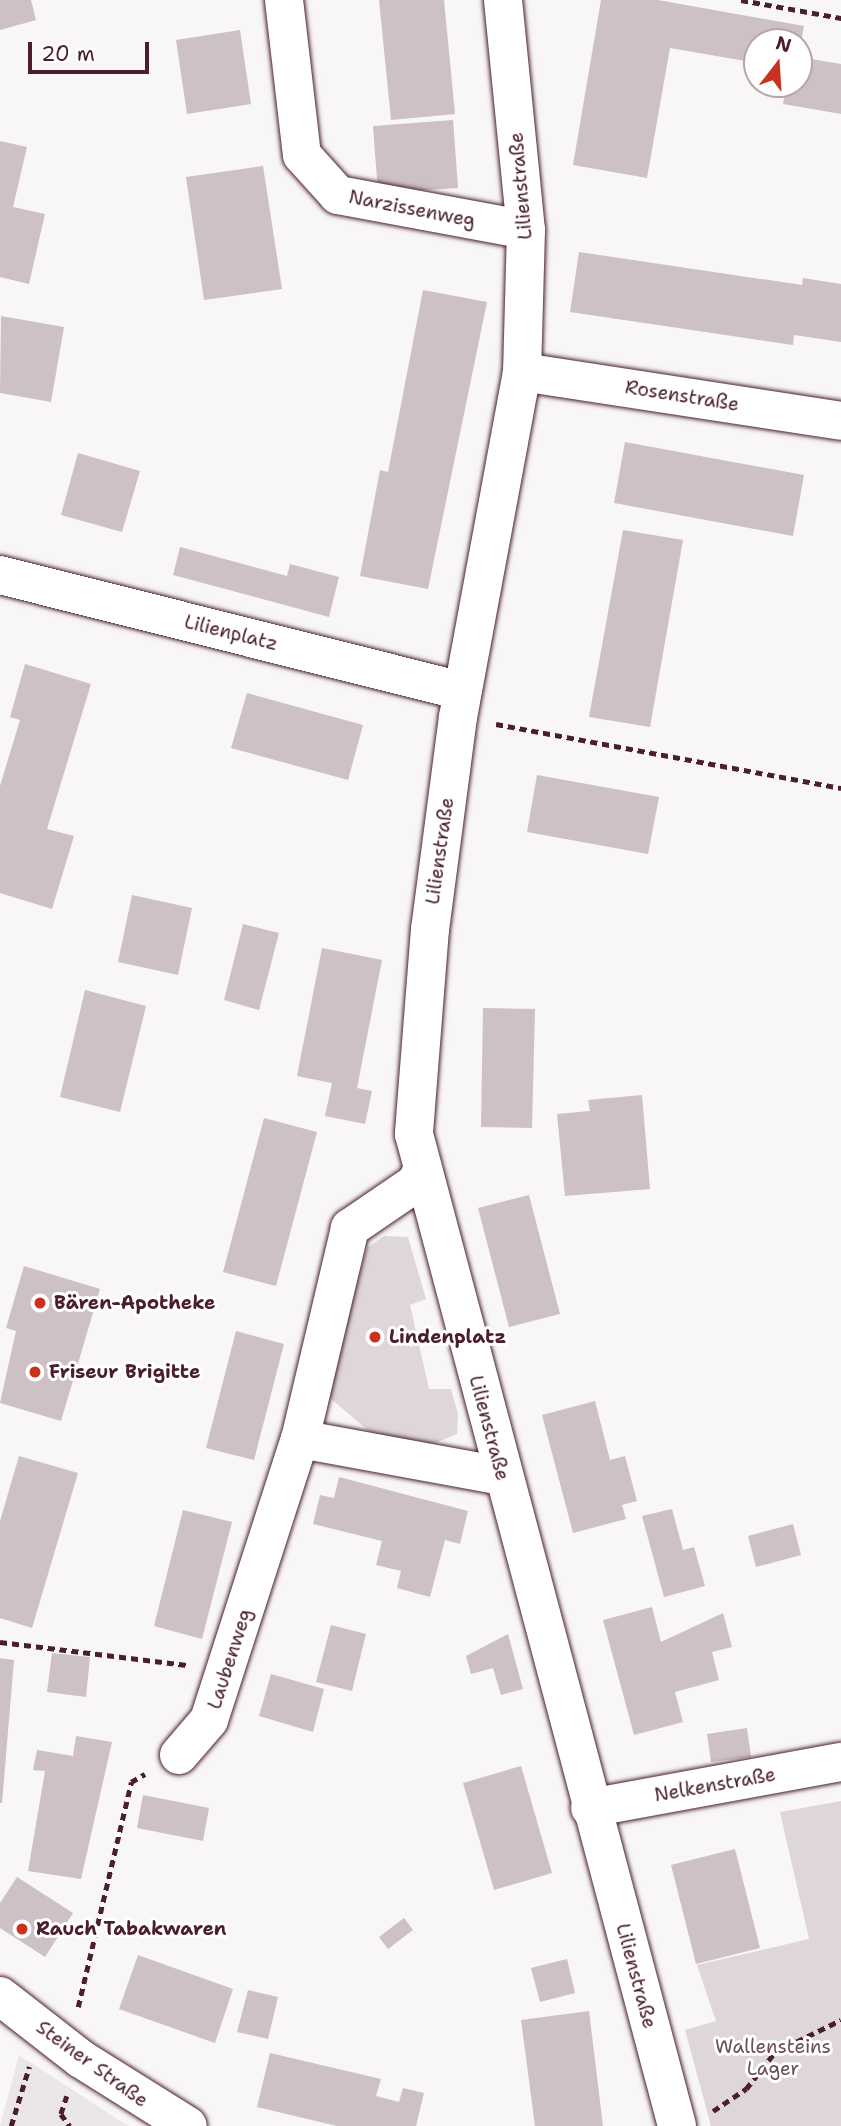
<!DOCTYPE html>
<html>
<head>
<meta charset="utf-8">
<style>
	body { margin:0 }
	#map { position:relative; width:841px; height:2126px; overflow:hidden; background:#f8f6f7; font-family:"Shantell Sans",sans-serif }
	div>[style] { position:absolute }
	.built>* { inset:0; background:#ebe6e8 }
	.green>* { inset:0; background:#ded6d9 }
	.building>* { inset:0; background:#cdc1c4 }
	.path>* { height:4.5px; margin-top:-2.25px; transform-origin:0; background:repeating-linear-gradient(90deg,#4a1f2b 0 7px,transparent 0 12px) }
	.roads { filter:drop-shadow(0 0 2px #4a1f2b) drop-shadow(0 0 2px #4a1f2b) }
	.minor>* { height:38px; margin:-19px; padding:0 19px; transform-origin:19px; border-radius:19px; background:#fff }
	.tertiary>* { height:38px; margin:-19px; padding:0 19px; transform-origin:19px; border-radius:19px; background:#fff }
	.dots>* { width:19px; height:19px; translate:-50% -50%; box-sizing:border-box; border:4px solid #fff; border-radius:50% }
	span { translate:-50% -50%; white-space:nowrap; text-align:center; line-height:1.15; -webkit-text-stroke:6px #fff; paint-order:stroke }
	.street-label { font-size:19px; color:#4a1f2b }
	.poi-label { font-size:19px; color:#4a1f2b; font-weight:700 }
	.left { translate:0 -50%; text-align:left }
	.park-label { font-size:19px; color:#6f4d56 }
	.north { position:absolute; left:743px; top:28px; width:70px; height:70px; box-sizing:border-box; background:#fff; border:2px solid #b7a5aa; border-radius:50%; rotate:17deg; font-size:19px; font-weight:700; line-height:28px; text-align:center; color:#4a1f2b }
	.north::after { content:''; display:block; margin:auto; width:24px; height:32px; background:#c8321e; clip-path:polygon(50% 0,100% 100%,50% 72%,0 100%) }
	.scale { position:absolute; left:28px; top:42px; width:121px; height:32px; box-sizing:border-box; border:4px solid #4a1f2b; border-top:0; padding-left:9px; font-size:21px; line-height:24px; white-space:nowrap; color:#4a1f2b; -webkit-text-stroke:5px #fff; paint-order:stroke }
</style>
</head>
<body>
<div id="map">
	<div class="built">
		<i style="clip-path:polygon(19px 2055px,128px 2126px,0 2126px)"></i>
	</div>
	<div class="green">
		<i style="clip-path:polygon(384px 1236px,408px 1237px,426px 1299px,410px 1305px,429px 1389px,451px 1389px,458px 1414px,457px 1434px,430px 1445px,377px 1438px,330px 1398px,332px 1368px,367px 1248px)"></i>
		<i style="clip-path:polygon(841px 1801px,841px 2126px,711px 2126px,685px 2030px,716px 2021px,697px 1965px,809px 1939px,780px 1812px)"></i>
	</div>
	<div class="building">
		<i style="clip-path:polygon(0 0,31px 0,36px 20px,0 30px)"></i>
		<i style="clip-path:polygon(379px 0,444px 0,455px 114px,391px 120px)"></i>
		<i style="clip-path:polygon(601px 0,658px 0,804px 26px,800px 48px,799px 42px,757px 42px,757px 63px,670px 48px,647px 178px,573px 165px)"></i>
		<i style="clip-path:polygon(240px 30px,251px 104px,187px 114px,176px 40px)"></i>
		<i style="clip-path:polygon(799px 57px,841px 64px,841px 114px,783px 104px,786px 84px,799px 84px)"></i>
		<i style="clip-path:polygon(453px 120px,458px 188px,378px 193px,373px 126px)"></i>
		<i style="clip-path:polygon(0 141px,27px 147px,13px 207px,45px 214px,29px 284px,0 277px)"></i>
		<i style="clip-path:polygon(263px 166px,282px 289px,204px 300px,186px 177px)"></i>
		<i style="clip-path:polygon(579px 252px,802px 285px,803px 278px,841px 284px,841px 342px,794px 335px,793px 345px,570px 312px)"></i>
		<i style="clip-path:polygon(423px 290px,487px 302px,428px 589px,360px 576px,380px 470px,388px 472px)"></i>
		<i style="clip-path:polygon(1px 316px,64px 327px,51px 402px,0 393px)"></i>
		<i style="clip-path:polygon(625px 442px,804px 475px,793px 536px,614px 503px)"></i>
		<i style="clip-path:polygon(78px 453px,140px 471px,122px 532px,61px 515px)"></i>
		<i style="clip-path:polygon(623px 530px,683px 540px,650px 727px,589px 717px)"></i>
		<i style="clip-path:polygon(180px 547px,287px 576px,290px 564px,339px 577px,329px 617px,173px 575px)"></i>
		<i style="clip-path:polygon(25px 664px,91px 684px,47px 829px,74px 836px,52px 909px,0 893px,0 786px,20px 720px,10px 717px)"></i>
		<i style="clip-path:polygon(247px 693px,363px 725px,348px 780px,231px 748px)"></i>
		<i style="clip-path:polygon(537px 775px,659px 797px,648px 854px,527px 832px)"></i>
		<i style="clip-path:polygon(132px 895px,192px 908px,178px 975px,118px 962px)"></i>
		<i style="clip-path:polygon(243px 924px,279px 933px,259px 1010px,224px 1000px)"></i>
		<i style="clip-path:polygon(322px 948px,382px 960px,357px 1088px,372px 1091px,365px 1124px,325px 1116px,332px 1083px,297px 1076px)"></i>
		<i style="clip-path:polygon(85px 990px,146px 1006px,120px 1112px,60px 1097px)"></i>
		<i style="clip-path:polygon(483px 1008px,535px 1009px,532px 1128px,481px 1127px)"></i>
		<i style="clip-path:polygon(642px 1095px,650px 1189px,565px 1196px,557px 1114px,590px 1111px,588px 1100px)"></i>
		<i style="clip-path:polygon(264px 1118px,317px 1132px,276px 1286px,223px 1272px)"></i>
		<i style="clip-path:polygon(529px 1195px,560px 1314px,509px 1327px,478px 1208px)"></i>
		<i style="clip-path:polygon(24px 1266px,100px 1289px,61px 1421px,0 1403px,16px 1331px,6px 1328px)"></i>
		<i style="clip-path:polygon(236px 1331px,284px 1344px,254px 1460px,206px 1448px)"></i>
		<i style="clip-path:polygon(595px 1401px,610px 1460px,625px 1456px,637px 1501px,622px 1505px,626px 1519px,573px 1533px,542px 1415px)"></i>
		<i style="clip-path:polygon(19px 1456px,78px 1473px,32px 1628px,0 1618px,0 1521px)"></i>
		<i style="clip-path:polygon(339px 1477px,468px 1511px,460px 1544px,445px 1540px,430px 1597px,397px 1588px,401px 1571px,376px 1565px,382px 1541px,313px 1524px,320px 1495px,334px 1498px)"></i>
		<i style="clip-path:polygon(672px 1509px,683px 1550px,694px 1547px,705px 1586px,664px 1597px,642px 1516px)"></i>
		<i style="clip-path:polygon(183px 1510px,232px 1522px,202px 1639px,154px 1626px)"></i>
		<i style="clip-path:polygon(793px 1524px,801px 1555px,756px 1567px,748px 1536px)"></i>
		<i style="clip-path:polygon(652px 1607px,661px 1642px,723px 1613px,732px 1647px,712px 1652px,719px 1680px,675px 1692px,683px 1722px,634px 1735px,603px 1620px)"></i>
		<i style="clip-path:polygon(331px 1625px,366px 1634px,352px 1691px,316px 1682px)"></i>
		<i style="clip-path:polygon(508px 1634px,523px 1689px,501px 1695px,493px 1668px,471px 1674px,466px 1656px)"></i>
		<i style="clip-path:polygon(52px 1653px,90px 1657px,86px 1697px,47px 1692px)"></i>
		<i style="clip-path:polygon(0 1658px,14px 1660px,2px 1803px,0 1803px)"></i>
		<i style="clip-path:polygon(271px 1674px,324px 1689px,313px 1732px,259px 1716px)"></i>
		<i style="clip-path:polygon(747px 1728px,751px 1757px,711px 1762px,707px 1734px)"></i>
		<i style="clip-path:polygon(76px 1736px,112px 1742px,81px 1879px,28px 1871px,45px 1771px,33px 1770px,37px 1750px,73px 1756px)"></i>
		<i style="clip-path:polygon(521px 1766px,552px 1873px,494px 1890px,463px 1783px)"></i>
		<i style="clip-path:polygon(143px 1795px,209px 1808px,203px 1841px,137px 1828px)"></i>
		<i style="clip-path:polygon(735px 1849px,760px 1948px,696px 1964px,671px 1865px)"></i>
		<i style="clip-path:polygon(17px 1877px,73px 1913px,45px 1957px,0 1928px,0 1903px)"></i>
		<i style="clip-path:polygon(404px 1918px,413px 1930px,388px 1949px,379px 1937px)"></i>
		<i style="clip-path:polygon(138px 1955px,233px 1989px,215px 2043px,119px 2009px)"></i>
		<i style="clip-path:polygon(567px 1959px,575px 1993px,540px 2002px,531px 1968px)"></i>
		<i style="clip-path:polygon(248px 1990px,278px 1997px,268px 2039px,237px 2032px)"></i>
		<i style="clip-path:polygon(589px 2011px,603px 2126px,535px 2126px,521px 2020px)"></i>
		<i style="clip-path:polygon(270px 2053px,381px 2079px,376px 2096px,399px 2102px,403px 2088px,424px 2093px,416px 2126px,337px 2126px,257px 2107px)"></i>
	</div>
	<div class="path">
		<i style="left:741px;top:0;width:102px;rotate:10.2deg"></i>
		<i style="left:496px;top:724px;width:351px;rotate:10.5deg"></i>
		<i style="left:0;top:1642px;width:188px;rotate:7deg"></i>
		<i style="left:78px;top:2007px;width:231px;rotate:-76.7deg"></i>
		<i style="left:131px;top:1782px;width:16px;rotate:-30deg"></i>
		<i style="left:67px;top:2096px;width:19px;rotate:108deg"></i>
		<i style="left:61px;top:2114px;width:15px;rotate:53deg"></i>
		<i style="left:713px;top:2111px;width:40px;rotate:-34deg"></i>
		<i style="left:746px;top:2089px;width:47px;rotate:-51.9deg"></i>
		<i style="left:775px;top:2052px;width:73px;rotate:-25.9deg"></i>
		<i style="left:11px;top:2126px;width:62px;rotate:-73deg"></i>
	</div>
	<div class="roads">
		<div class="minor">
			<i style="left:284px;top:0;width:156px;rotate:83.4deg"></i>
			<i style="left:302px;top:155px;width:54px;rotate:48deg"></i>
			<i style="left:338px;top:195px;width:191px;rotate:10.5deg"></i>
			<i style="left:503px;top:0;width:231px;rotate:84.3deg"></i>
			<i style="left:526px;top:230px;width:142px;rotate:91.6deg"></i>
			<i style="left:522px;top:372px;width:351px;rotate:100.5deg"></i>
			<i style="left:458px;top:717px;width:214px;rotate:97.5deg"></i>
			<i style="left:430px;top:929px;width:206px;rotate:94.5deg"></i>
			<i style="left:414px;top:1134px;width:1026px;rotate:75.15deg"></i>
			<i style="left:522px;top:372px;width:323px;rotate:8.7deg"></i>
			<i style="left:0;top:575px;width:477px;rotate:14.1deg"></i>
			<i style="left:422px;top:1170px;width:14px;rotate:115deg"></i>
			<i style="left:416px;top:1183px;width:80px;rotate:145.7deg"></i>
			<i style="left:350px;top:1228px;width:217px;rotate:103.3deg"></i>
			<i style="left:300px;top:1439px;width:205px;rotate:10.4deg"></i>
			<i style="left:179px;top:1755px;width:46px;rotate:-49.4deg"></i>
			<i style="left:209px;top:1720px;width:295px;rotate:-72.1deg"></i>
			<i style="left:590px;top:1808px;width:255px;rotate:-10.4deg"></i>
		</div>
		<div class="tertiary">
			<i style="left:0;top:1996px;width:103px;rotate:37.9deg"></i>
			<i style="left:81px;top:2059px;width:126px;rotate:32.1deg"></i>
		</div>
	</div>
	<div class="dots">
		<i style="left:40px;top:1303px;background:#c8321e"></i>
		<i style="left:375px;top:1337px;background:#c8321e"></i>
		<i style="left:35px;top:1372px;background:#c8321e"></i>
		<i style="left:22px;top:1929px;background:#c8321e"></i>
	</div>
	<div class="street-label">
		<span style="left:521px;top:186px;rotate:-95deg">Lilienstraße</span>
		<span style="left:412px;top:209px;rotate:11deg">Narzissenweg</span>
		<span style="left:682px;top:396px;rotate:9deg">Rosenstraße</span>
		<span style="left:231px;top:633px;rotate:14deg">Lilienplatz</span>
		<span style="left:440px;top:851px;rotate:-82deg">Lilienstraße</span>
		<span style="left:489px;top:1428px;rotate:75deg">Lilienstraße</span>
		<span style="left:230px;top:1659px;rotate:-72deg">Laubenweg</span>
		<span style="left:715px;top:1785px;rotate:-10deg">Nelkenstraße</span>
		<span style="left:636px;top:1976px;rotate:75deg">Lilienstraße</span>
		<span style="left:92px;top:2064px;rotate:36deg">Steiner Straße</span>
	</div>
	<div class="poi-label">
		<span class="left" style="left:54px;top:1303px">Bären-Apotheke</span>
		<span class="left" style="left:389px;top:1337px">Lindenplatz</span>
		<span class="left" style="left:49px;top:1372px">Friseur Brigitte</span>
		<span class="left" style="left:36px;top:1929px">Rauch Tabakwaren</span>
	</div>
	<div class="park-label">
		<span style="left:773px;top:2058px">Wallensteins<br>Lager</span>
	</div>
	<div class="north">N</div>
	<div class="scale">20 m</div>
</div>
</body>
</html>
